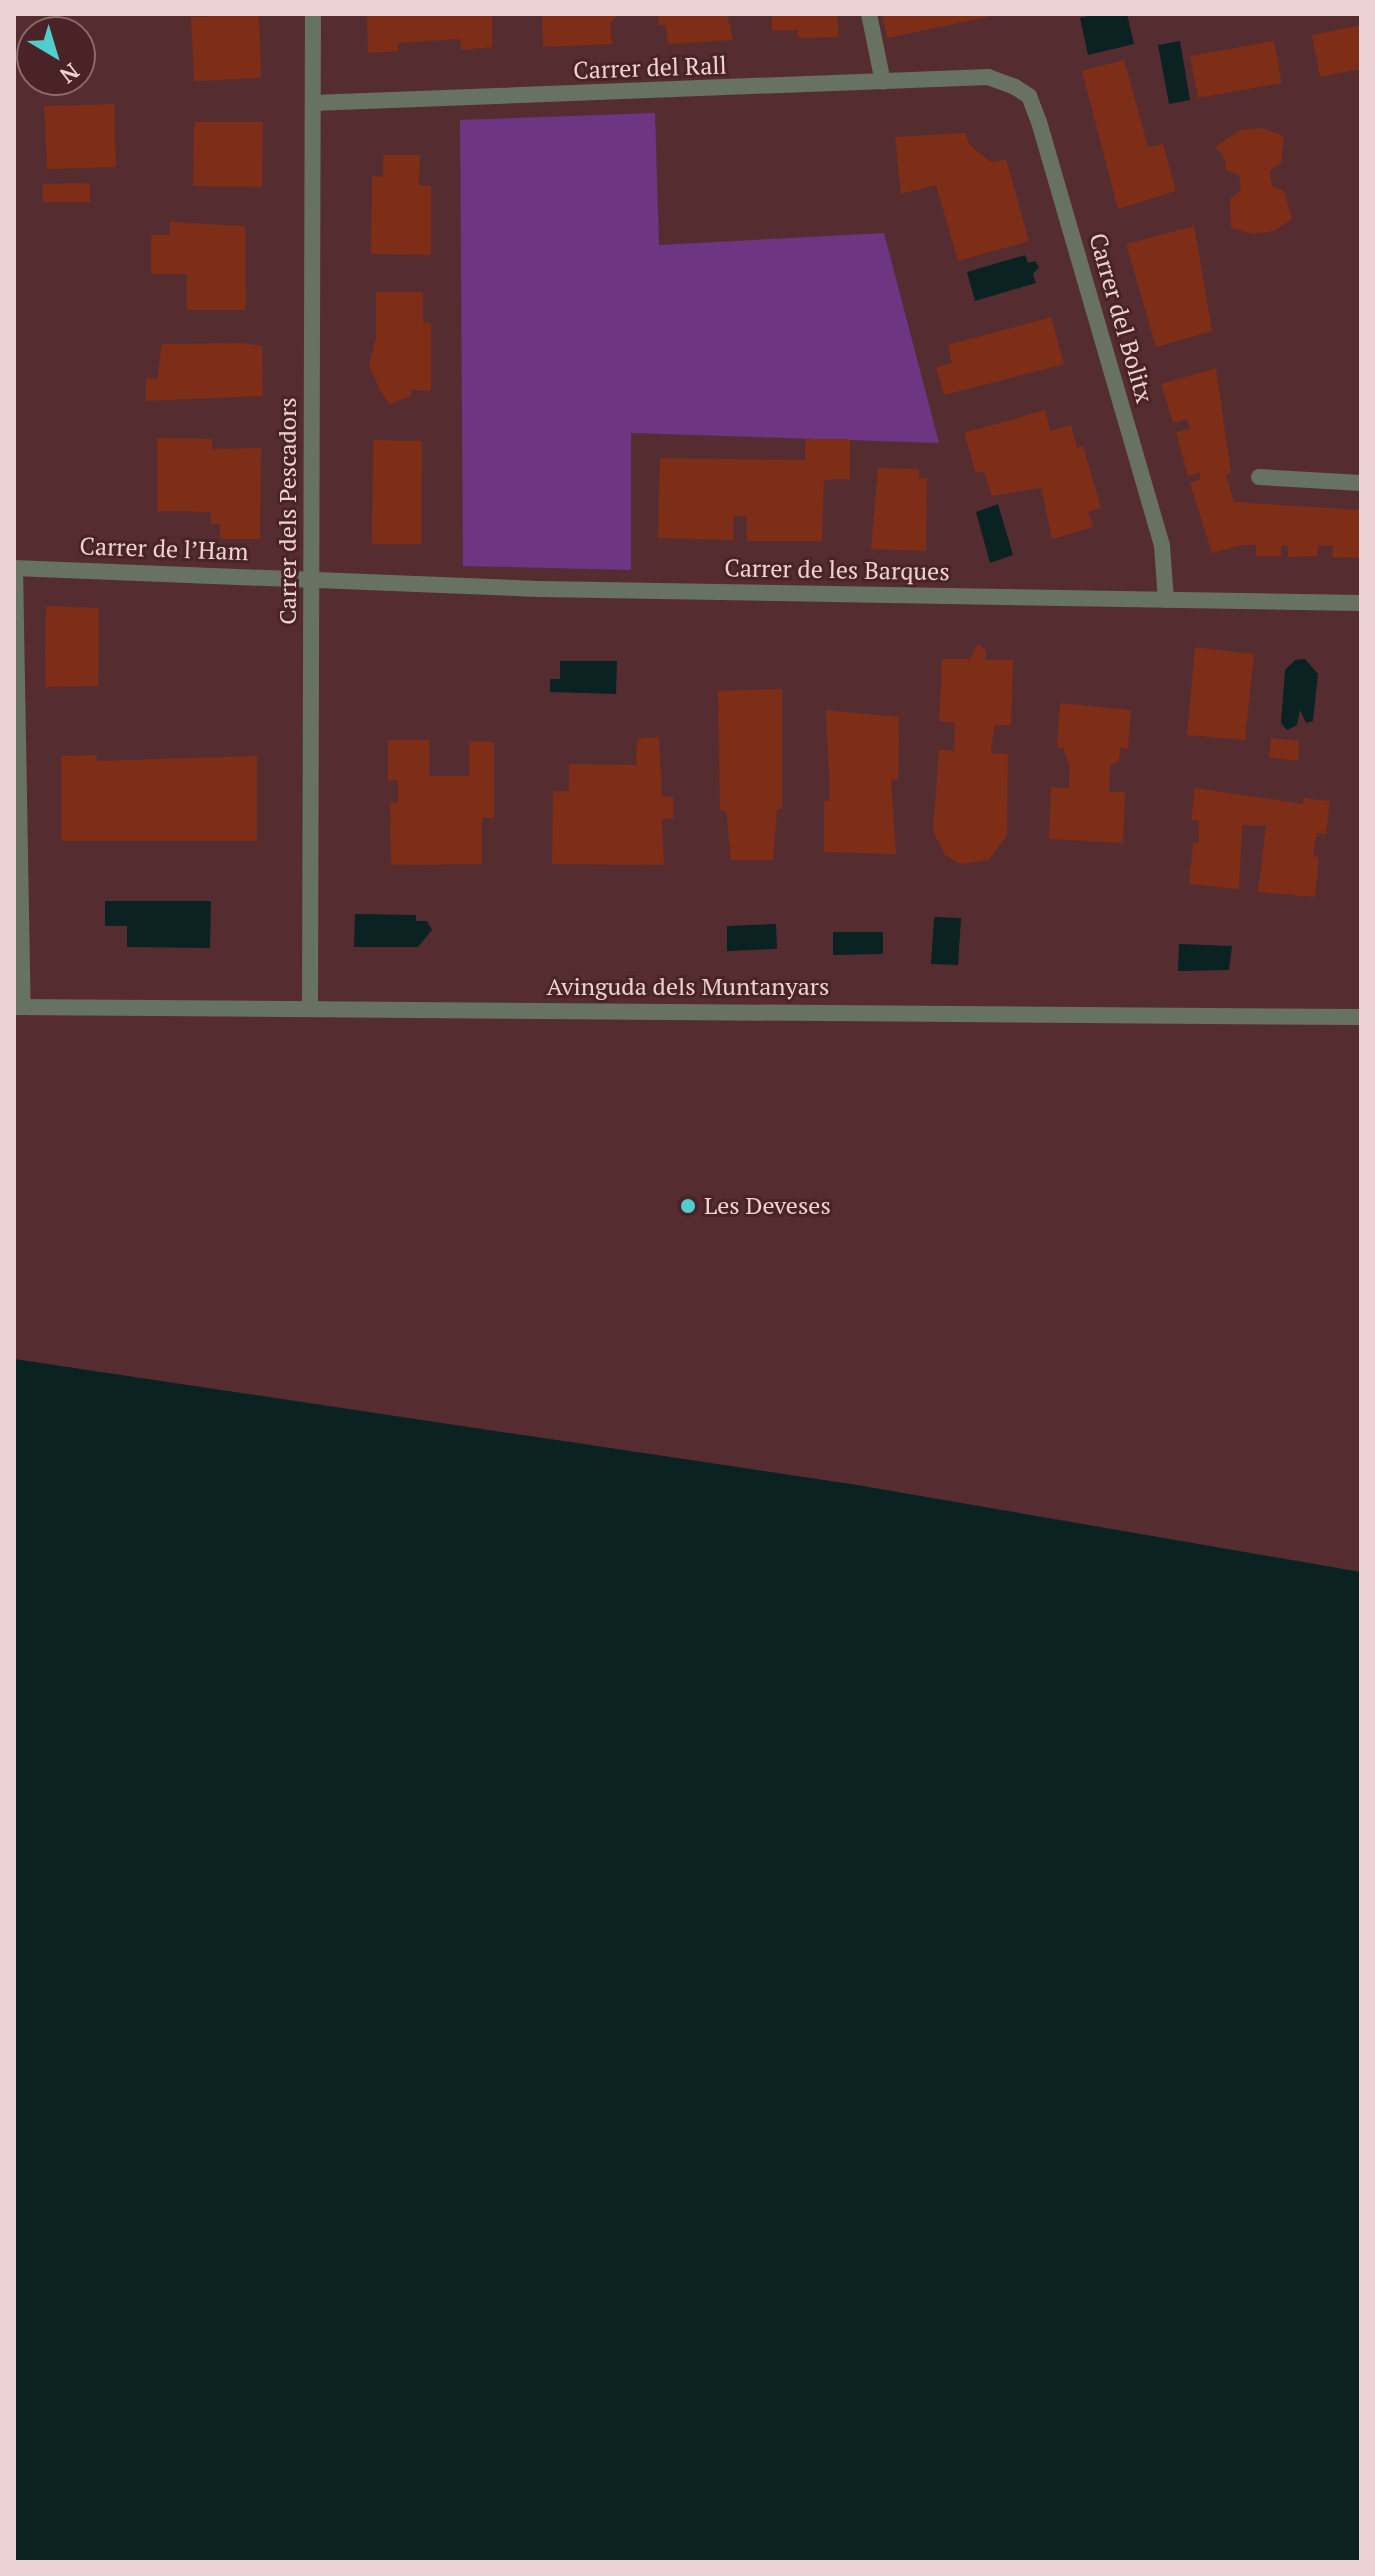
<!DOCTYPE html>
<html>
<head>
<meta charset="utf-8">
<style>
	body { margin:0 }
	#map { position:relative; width:1375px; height:2576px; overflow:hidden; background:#552d30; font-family:"PT Serif",serif }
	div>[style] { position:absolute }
	.green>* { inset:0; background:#6e3583 }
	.water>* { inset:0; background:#0a2222 }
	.building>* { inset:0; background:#7e2d17 }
	.service>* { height:16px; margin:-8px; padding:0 8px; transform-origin:8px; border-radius:8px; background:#677263 }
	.pedestrian>* { height:16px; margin:-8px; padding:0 8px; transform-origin:8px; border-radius:8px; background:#677263 }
	.minor>* { height:16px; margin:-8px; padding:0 8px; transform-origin:8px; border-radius:8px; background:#677263 }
	.dots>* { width:22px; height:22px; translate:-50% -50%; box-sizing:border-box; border:4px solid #4a2326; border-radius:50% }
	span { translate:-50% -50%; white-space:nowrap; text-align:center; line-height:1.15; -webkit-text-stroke:6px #4a2326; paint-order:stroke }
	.street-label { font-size:24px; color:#edd2d3 }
	.poi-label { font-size:24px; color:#edd2d3 }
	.left { translate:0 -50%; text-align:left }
	.frame { position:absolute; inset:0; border:16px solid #edd2d3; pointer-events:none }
	.north { position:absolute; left:16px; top:16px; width:80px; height:80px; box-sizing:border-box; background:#4a2326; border:2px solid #8b696b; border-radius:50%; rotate:142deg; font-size:22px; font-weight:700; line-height:32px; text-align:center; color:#edd2d3 }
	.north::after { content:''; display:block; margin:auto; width:28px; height:36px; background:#52cdce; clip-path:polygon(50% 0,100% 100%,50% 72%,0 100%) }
</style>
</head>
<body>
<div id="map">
	<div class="green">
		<i style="clip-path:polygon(655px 113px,659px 245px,884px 233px,939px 443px,631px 433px,631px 570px,463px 566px,460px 120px)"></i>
	</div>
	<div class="water">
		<i style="clip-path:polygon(1096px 14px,1127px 14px,1134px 44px,1088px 55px,1080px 18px)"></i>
		<i style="clip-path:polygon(1180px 41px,1190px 100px,1169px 104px,1158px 45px)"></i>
		<i style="clip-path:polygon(1025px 255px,1028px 263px,1035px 261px,1039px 267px,1033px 274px,1036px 283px,975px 301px,967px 272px)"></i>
		<i style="clip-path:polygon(998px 504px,1013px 555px,990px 563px,976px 512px)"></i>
		<i style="clip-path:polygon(1305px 659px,1318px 674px,1313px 721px,1306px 723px,1300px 710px,1297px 725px,1287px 730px,1281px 723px,1285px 670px,1295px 660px)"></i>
		<i style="clip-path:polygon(560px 661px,617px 661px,616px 694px,550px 692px,550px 679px,560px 679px)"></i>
		<i style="clip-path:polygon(105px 901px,211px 901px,210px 948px,127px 947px,127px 926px,105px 926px)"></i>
		<i style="clip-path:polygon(355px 914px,416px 915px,416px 921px,427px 921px,432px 930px,418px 947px,354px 947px)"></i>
		<i style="clip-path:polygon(934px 917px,961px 918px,958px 965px,931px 964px)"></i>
		<i style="clip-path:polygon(776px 924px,777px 949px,727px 951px,727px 926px)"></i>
		<i style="clip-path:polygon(833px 932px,883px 932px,883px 954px,833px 955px)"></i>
		<i style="clip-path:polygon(1179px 944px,1232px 946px,1229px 970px,1178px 971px)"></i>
		<i style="clip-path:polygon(14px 1359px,857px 1485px,1361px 1572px,1361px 2562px,14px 2562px)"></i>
	</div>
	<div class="building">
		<i style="clip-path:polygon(259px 14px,261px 78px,194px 81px,191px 17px)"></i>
		<i style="clip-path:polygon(367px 14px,492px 14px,492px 47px,461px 50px,460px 39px,398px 43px,399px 51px,368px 53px)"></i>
		<i style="clip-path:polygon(542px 14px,618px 14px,610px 24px,612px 44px,543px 47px)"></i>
		<i style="clip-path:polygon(658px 14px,727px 14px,733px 40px,668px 44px,666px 25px,659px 25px)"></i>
		<i style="clip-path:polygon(772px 14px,837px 14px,839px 37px,798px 38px,798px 30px,772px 31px)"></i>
		<i style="clip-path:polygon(882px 14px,997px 14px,997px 15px,887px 38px)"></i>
		<i style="clip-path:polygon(1361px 25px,1361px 69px,1320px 77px,1312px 35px)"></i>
		<i style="clip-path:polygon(1274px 41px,1282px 83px,1198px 98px,1190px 56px)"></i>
		<i style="clip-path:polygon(1124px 60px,1148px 147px,1163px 144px,1176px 191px,1118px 209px,1082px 71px)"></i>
		<i style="clip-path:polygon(114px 104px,116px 167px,47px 169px,44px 106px)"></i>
		<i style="clip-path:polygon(194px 122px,263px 122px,262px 187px,193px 186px)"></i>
		<i style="clip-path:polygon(1262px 128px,1284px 136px,1281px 163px,1270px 171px,1272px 186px,1284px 191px,1292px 219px,1274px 231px,1253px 234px,1231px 228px,1230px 199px,1241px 190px,1239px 175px,1226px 170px,1225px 158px,1215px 147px,1240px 130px)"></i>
		<i style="clip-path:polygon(965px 133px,970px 145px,991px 162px,1006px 159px,1029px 241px,958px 261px,936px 185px,901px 194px,895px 137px)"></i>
		<i style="clip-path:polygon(383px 155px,420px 155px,419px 185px,431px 186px,431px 255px,371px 254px,372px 176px,383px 177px)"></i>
		<i style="clip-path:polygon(90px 183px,90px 202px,43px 202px,43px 184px)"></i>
		<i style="clip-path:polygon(170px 222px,245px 226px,246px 310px,187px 310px,187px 274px,151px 274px,151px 235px,170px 235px)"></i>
		<i style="clip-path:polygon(1194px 226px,1212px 331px,1156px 347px,1126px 244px)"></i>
		<i style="clip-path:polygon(376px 292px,423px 292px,423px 323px,431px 323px,431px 391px,411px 390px,411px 396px,390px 404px,380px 391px,369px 365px,376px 337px)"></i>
		<i style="clip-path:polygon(1051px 317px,1064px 364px,944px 395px,936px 368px,952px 363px,948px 345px)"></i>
		<i style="clip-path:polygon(244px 343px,262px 346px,263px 396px,146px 401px,146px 378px,157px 379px,162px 344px)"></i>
		<i style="clip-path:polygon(1216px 368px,1231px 473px,1226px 475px,1234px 502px,1361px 510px,1361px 558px,1332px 557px,1333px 546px,1318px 545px,1317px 556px,1288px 557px,1288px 546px,1281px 545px,1281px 556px,1256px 556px,1256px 545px,1242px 545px,1212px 553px,1190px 483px,1201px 479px,1199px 472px,1188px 476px,1176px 432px,1190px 429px,1187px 419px,1173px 423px,1161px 384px)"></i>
		<i style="clip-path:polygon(1045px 410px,1050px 431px,1071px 425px,1077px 448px,1083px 446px,1101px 508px,1088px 512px,1093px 527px,1052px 539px,1041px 488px,992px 496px,984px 471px,976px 473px,964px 433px)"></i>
		<i style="clip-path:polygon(157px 438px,212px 439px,212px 449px,261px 448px,260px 539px,220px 539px,220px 524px,211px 524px,211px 512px,157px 511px)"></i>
		<i style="clip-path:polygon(806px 439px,850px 439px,850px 479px,824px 480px,822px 541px,747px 541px,747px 516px,734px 516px,733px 540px,658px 538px,660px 458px,805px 460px)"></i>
		<i style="clip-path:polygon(373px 440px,422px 441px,421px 544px,372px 544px)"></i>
		<i style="clip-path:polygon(878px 468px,919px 469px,919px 478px,927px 479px,926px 551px,871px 549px)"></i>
		<i style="clip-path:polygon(46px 606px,99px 608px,98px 686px,45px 687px)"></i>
		<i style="clip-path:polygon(978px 644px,986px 650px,985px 660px,1013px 660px,1011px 725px,995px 725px,991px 748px,991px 753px,1008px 754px,1007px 835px,989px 860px,961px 864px,945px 855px,933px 831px,939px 750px,954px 751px,955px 723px,939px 721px,942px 659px,970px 659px)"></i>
		<i style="clip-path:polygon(1195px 647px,1254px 654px,1245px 740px,1187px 735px)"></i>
		<i style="clip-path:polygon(782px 689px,782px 809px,777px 810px,773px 860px,731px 860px,726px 811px,720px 810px,718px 691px)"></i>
		<i style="clip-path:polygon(1060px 703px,1131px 710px,1128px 749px,1120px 748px,1119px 762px,1110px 765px,1109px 792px,1125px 792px,1123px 843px,1049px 839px,1051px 787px,1069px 788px,1070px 767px,1063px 748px,1057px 748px)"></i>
		<i style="clip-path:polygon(826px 710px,899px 717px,898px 779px,891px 780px,896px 854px,824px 852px,824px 801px,830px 801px)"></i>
		<i style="clip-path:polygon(659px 737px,662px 796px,673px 797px,674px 818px,662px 819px,664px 865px,552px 864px,553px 791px,569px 791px,569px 764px,636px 765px,637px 739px)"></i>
		<i style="clip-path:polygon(1271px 738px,1299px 741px,1298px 761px,1269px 757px)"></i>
		<i style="clip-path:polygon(388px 740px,429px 740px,429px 776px,469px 776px,469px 741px,494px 742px,494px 818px,482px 818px,482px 864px,391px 865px,390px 802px,398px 803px,398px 780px,388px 781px)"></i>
		<i style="clip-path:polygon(97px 755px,97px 761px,257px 756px,257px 841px,61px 841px,61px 756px)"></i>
		<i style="clip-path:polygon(1195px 788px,1303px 804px,1303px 798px,1330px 801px,1326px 834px,1317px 833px,1313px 856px,1319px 857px,1315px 897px,1258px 892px,1266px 826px,1242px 825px,1239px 889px,1189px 884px,1193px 843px,1198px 843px,1199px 821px,1191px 820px)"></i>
	</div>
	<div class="service">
		<i style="left:1259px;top:477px;width:102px;rotate:3.4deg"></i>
	</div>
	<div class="pedestrian">
		<i style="left:869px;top:14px;width:69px;rotate:78.4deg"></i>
		<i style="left:14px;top:1007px;width:1347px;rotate:0.43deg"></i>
	</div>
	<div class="minor">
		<i style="left:313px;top:103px;width:676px;rotate:-2.21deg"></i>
		<i style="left:988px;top:77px;width:29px;rotate:20deg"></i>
		<i style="left:1015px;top:87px;width:17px;rotate:33deg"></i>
		<i style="left:1029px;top:96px;width:28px;rotate:69deg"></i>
		<i style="left:1039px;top:122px;width:441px;rotate:73.8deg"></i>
		<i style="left:1162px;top:546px;width:54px;rotate:85.8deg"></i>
		<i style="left:14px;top:568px;width:525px;rotate:2.29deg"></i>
		<i style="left:539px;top:589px;width:822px;rotate:0.98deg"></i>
		<i style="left:15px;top:568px;width:439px;rotate:89deg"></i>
		<i style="left:310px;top:1008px;width:994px;rotate:-89.83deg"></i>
	</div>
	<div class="dots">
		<i style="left:688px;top:1206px;background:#52cdce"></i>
	</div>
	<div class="street-label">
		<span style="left:650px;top:68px;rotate:-2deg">Carrer del Rall</span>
		<span style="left:1121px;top:318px;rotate:74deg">Carrer del Bolitx</span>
		<span style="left:288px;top:511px;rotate:-90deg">Carrer dels Pescadors</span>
		<span style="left:164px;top:549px;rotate:2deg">Carrer de l’Ham</span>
		<span style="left:837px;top:570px;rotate:1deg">Carrer de les Barques</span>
		<span style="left:688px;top:987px">Avinguda dels Muntanyars</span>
	</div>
	<div class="poi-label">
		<span class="left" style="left:704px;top:1206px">Les Deveses</span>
	</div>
	<div class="frame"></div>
	<div class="north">N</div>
</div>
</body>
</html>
